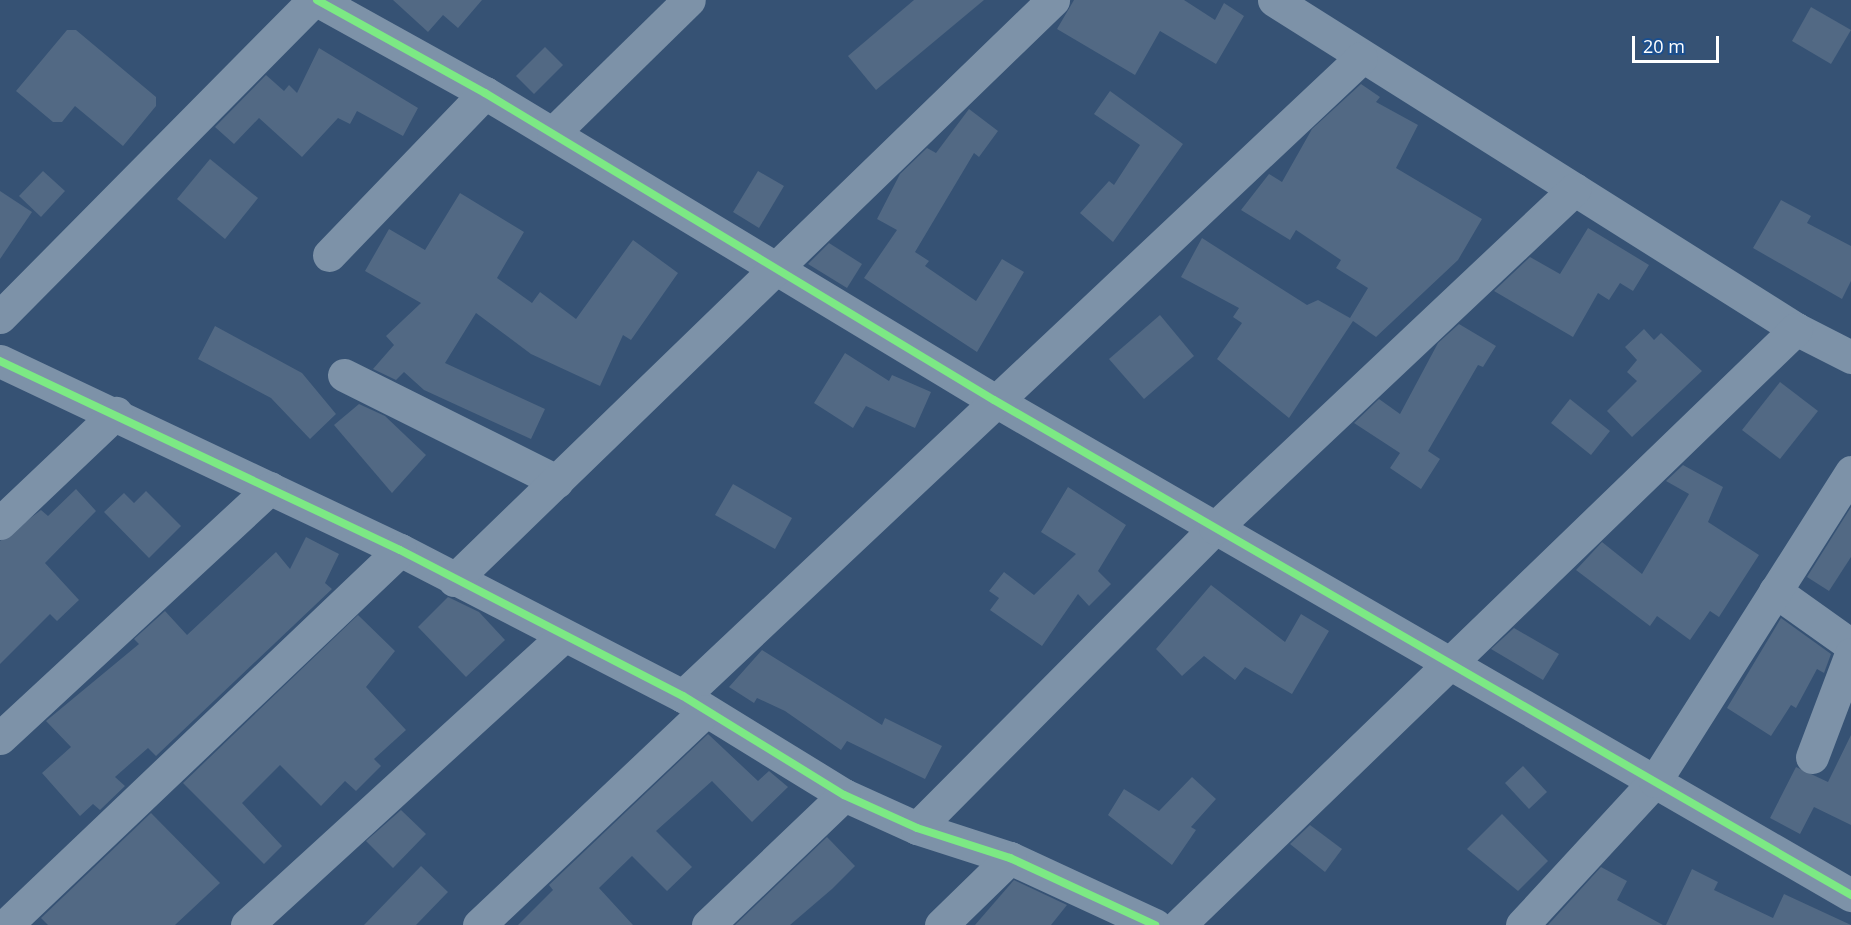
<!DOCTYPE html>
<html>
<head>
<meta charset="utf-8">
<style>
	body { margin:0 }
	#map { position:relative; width:1851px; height:925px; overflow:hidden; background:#365274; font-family:"Open Sans",sans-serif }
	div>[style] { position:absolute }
	.building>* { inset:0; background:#526984 }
	.minor>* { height:33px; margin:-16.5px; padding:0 16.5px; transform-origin:16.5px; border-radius:16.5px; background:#7d92a8 }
	.cycleway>* { height:8px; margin:-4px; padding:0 4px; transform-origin:4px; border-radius:4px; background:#7ce984 }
	span { translate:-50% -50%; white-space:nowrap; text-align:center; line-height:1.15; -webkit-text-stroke:4.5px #1b4f8f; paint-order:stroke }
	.scale { position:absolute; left:1632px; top:36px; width:87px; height:27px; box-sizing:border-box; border:3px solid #fff; border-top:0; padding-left:8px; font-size:18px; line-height:21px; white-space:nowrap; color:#fff; -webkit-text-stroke:4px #1b4f8f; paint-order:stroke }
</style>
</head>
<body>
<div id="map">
	<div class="building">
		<i style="clip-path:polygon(393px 0,482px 0,458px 28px,443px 15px,428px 32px)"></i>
		<i style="clip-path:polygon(914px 0,984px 0,876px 90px,848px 56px)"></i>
		<i style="clip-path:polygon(1074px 0,1184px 0,1215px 20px,1224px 3px,1244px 16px,1216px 64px,1160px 31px,1135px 75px,1057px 29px)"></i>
		<i style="clip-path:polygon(1811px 7px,1851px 30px,1831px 64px,1792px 41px)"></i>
		<i style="clip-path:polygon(67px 30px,76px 30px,156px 97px,156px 106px,123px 146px,75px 106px,62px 122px,53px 122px,16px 91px)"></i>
		<i style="clip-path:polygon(545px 47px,563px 65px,534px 94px,516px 76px)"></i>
		<i style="clip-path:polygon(319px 48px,418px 108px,403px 136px,357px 111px,350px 124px,338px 118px,302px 157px,259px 118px,234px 144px,215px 127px,266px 75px,284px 91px,289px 85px,297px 93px)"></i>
		<i style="clip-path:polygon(1361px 84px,1380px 97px,1376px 102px,1418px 125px,1396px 168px,1482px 219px,1458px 260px,1376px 337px,1353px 321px,1289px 418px,1217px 359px,1242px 323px,1233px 317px,1239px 308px,1181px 277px,1202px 238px,1307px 305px,1318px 300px,1350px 318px,1368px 288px,1336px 268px,1341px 260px,1296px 230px,1290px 240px,1241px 210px,1269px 174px,1282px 182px,1312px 129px)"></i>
		<i style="clip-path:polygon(1110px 91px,1183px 144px,1113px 242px,1080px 213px,1109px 181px,1114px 185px,1140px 145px,1094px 114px)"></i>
		<i style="clip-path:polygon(969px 109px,998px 131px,979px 157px,974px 153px,915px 252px,929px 261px,925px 266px,976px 301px,1002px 259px,1024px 272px,977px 352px,864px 278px,897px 230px,877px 219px,900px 174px,927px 148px,936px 153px)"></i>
		<i style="clip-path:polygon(210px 159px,258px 198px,225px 239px,177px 199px)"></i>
		<i style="clip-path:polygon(43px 171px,65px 191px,41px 217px,19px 196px)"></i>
		<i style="clip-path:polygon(758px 171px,784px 186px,759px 228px,733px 212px)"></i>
		<i style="clip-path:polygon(0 191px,32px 212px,0 259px)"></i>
		<i style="clip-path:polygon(460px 193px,524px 232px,497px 278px,532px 303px,540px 292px,576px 319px,633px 240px,678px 273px,631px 340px,623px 335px,600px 386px,531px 354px,476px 313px,445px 363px,545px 409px,531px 439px,424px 390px,404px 372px,396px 380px,373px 369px,394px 345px,386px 336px,421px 303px,365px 271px,389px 229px,425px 250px)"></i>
		<i style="clip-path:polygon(1781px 200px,1811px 216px,1807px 223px,1851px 246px,1851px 281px,1842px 299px,1753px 248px)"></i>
		<i style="clip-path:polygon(1588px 228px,1649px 265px,1633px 291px,1620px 283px,1609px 300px,1598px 293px,1573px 337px,1494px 291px,1530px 257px,1560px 274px)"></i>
		<i style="clip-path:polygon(829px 243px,862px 264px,847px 288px,808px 264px)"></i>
		<i style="clip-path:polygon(1160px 315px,1194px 356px,1144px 399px,1109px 359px)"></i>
		<i style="clip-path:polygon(1459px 324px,1496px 346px,1483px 367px,1478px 365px,1428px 451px,1440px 459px,1421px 489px,1390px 468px,1400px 453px,1354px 423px,1379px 399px,1400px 414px,1438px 343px)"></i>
		<i style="clip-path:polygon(215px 326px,302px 373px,336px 414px,310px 439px,271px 398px,198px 359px)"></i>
		<i style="clip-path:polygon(1644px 329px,1654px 340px,1661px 333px,1702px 371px,1632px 437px,1607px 411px,1637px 381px,1627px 372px,1637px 360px,1625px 347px)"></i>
		<i style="clip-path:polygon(845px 353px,889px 381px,892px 375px,931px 392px,915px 428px,866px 406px,853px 428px,814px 403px)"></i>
		<i style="clip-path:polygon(1780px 382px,1818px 411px,1780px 459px,1742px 430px)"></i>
		<i style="clip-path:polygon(1570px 399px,1610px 431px,1591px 455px,1551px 423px)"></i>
		<i style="clip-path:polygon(359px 404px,385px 416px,426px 455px,392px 493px,334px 425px)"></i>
		<i style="clip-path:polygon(1683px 465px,1723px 487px,1708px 522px,1759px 555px,1719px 617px,1710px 611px,1690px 640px,1657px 616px,1650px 626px,1576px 570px,1602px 542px,1642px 574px,1689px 494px,1666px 481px)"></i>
		<i style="clip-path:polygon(733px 484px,792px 518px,775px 549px,715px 515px)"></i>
		<i style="clip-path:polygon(1068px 487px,1126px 525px,1098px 571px,1111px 584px,1089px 606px,1078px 594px,1042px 646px,990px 610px,999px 598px,989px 591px,1004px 572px,1034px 595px,1076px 554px,1041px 532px)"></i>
		<i style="clip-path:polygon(76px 489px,96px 511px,45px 563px,79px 600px,57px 621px,50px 614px,0 664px,0 541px,41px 510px,48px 516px)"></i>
		<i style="clip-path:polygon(146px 491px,181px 526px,149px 558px,104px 512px,124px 493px,134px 503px)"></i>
		<i style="clip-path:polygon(1851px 507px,1851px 557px,1829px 591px,1807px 577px)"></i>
		<i style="clip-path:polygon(306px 537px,339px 554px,325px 583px,332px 589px,156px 756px,148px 748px,115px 777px,125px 786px,100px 810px,93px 804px,80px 816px,42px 773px,71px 747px,46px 721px,139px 644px,134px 639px,165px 611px,187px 635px,276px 552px,290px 569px)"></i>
		<i style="clip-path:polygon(1211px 585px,1285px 642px,1301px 614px,1329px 631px,1292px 694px,1245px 667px,1235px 680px,1204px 656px,1182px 676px,1156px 649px)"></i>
		<i style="clip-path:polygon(448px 597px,479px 612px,505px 640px,466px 677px,418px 627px)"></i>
		<i style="clip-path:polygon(358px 615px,395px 651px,366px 687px,406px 730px,374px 759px,381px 766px,356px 791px,345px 781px,321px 806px,280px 765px,242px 803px,282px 846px,264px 864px,183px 783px)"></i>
		<i style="clip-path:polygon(1781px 618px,1831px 654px,1824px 673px,1817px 669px,1796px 708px,1791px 705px,1771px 736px,1727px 708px)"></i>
		<i style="clip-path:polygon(1514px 628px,1559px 654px,1543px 680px,1491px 649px)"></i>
		<i style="clip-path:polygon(762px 650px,882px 725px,885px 718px,942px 746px,925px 779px,847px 741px,841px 750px,785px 711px,757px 698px,754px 703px,729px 687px)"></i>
		<i style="clip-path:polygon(708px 734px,758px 781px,769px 771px,788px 787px,752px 822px,712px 781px,656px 831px,692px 867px,667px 891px,632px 856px,599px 888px,633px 925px,518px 925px,553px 890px,549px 885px)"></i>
		<i style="clip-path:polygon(1851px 735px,1851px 825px,1814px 807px,1800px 834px,1770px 818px,1796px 767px,1828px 782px)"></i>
		<i style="clip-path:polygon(1523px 766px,1547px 792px,1529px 809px,1505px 783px)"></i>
		<i style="clip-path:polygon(1192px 777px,1216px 799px,1191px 827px,1196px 830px,1172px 865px,1108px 815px,1124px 789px,1159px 811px)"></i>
		<i style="clip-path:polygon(401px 810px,426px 834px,393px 868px,366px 841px)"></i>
		<i style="clip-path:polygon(151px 813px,220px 883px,175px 925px,48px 925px,41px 918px)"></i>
		<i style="clip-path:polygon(1502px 814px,1548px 861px,1518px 891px,1467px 849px)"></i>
		<i style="clip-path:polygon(1310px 825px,1342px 849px,1325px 872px,1290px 844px)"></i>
		<i style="clip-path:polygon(827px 837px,855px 866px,832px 889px,790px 925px,735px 925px)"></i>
		<i style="clip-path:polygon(421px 866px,448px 892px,416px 925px,364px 925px)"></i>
		<i style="clip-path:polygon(1601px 867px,1627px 881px,1617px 900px,1663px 925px,1548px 925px)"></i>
		<i style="clip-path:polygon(1692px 869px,1718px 882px,1714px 890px,1773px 918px,1784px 894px,1851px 925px,1666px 925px)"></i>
		<i style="clip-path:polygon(1014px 880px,1067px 905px,1051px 925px,975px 925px)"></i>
	</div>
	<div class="minor">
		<i style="left:317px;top:0;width:192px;rotate:29deg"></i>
		<i style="left:485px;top:93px;width:594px;rotate:31.1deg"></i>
		<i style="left:994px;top:400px;width:990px;rotate:30.01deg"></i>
		<i style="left:1274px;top:0;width:617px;rotate:32.22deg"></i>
		<i style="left:1796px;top:329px;width:62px;rotate:27deg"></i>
		<i style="left:553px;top:133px;width:190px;rotate:-44.4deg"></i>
		<i style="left:329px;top:255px;width:225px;rotate:-46.1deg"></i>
		<i style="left:0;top:317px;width:446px;rotate:-45.3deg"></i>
		<i style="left:0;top:361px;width:442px;rotate:25.3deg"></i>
		<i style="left:400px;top:550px;width:318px;rotate:27.3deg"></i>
		<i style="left:683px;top:696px;width:189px;rotate:31.6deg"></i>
		<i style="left:844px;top:795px;width:80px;rotate:24.3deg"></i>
		<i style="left:917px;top:828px;width:98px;rotate:17.9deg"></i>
		<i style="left:1010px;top:858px;width:160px;rotate:24.8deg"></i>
		<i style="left:344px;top:375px;width:238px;rotate:26.5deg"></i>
		<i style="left:0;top:523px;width:160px;rotate:-43.5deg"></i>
		<i style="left:454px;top:580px;width:834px;rotate:-44.08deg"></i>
		<i style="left:1775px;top:591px;width:93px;rotate:35.4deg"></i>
		<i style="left:683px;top:696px;width:931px;rotate:-43.26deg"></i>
		<i style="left:0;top:738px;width:368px;rotate:-42.8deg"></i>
		<i style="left:1812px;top:757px;width:110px;rotate:-69.3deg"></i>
		<i style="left:917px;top:828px;width:423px;rotate:-45.2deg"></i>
		<i style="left:1215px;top:528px;width:494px;rotate:-43.3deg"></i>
		<i style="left:6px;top:925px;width:544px;rotate:-43.58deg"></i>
		<i style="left:247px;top:925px;width:427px;rotate:-42.4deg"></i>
		<i style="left:479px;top:925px;width:311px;rotate:-43.4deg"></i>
		<i style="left:708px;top:925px;width:188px;rotate:-43.7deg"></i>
		<i style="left:941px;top:925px;width:96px;rotate:-44.2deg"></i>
		<i style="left:1179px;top:925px;width:858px;rotate:-44.01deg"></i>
		<i style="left:1522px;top:925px;width:196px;rotate:-47.3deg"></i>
		<i style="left:1655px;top:781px;width:366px;rotate:-57.6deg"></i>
	</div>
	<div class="cycleway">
		<i style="left:317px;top:0;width:192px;rotate:29deg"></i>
		<i style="left:485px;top:93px;width:594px;rotate:31.1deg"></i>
		<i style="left:994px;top:400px;width:990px;rotate:30.01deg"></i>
		<i style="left:0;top:361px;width:442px;rotate:25.3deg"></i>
		<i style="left:400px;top:550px;width:318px;rotate:27.3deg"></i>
		<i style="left:683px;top:696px;width:189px;rotate:31.6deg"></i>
		<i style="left:844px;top:795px;width:80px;rotate:24.3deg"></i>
		<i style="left:917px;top:828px;width:98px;rotate:17.9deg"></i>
		<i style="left:1010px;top:858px;width:160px;rotate:24.8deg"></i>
	</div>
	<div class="scale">20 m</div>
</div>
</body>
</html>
